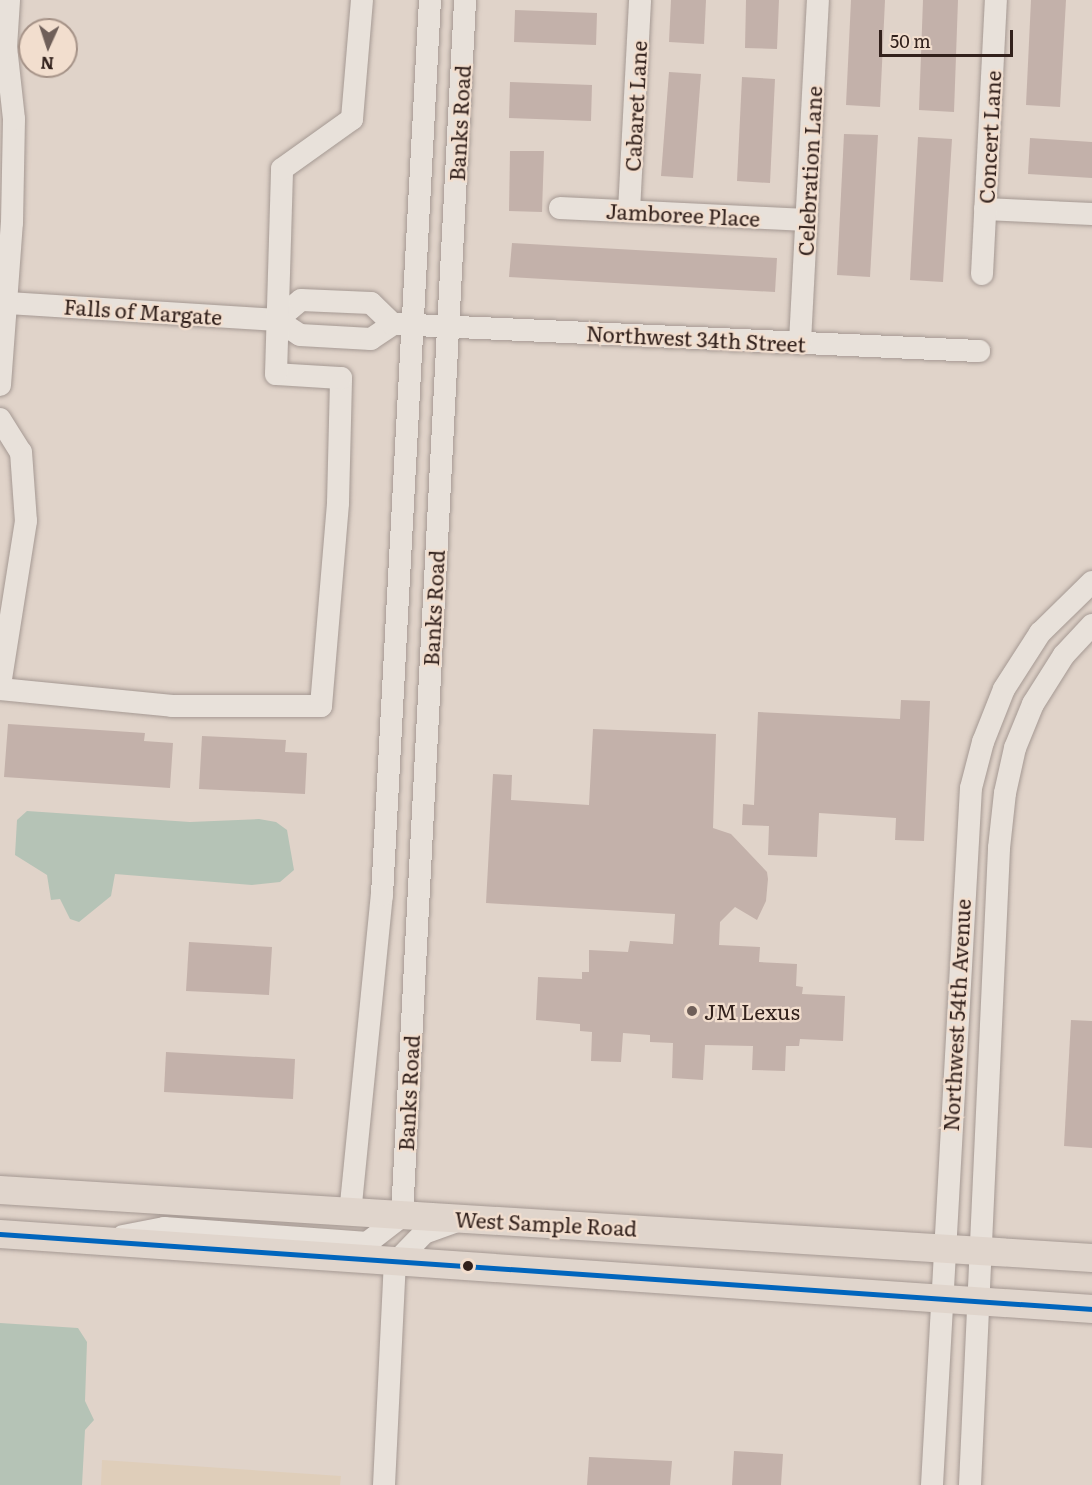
<!DOCTYPE html>
<html>
<head>
<meta charset="utf-8">
<style>
	body { margin:0 }
	#map { position:relative; width:1092px; height:1485px; overflow:hidden; background:#e0d3c9; font-family:Literata,serif }
	div>[style] { position:absolute }
	.farmland>* { inset:0; background:#dfceba }
	.water>* { inset:0; background:#b5c3b6 }
	.building>* { inset:0; background:#c3b1aa }
	.roads { filter:drop-shadow(0 0 2px #a59993) drop-shadow(0 0 2px #a59993) }
	.minor>* { height:22px; margin:-11px; padding:0 11px; transform-origin:11px; border-radius:11px; background:#e8e1da }
	.major>* { height:28px; margin:-14px; padding:0 14px; transform-origin:14px; border-radius:14px; background:#e0d5cc }
	.bus-1>* { height:4.5px; margin:-2.25px; padding:0 2.25px; transform-origin:2.25px; border-radius:2.25px; background:#0065bd }
	.dots>* { width:16px; height:16px; translate:-50% -50%; box-sizing:border-box; border:3px solid #f2dece; border-radius:50% }
	span { translate:-50% -50%; white-space:nowrap; text-align:center; line-height:1.15; -webkit-text-stroke:4.5px #f2dece; paint-order:stroke }
	.street-label { font-size:21px; color:#32211c }
	.poi-label { font-size:21px; color:#32211c }
	.left { translate:0 -50%; text-align:left }
	.north { position:absolute; left:18px; top:18px; width:60px; height:60px; box-sizing:border-box; background:#f2dece; border:2px solid #a59287; border-radius:50%; rotate:183deg; font-size:16px; font-weight:700; line-height:24px; text-align:center; color:#32211c }
	.north::after { content:''; display:block; margin:auto; width:21px; height:27px; background:#6f5f59; clip-path:polygon(50% 0,100% 100%,50% 72%,0 100%) }
	.scale { position:absolute; left:879px; top:30px; width:134px; height:27px; box-sizing:border-box; border:3px solid #32211c; border-top:0; padding-left:8px; font-size:18px; line-height:21px; white-space:nowrap; color:#32211c; -webkit-text-stroke:4px #f2dece; paint-order:stroke }
</style>
</head>
<body>
<div id="map">
	<div class="farmland">
		<i style="clip-path:polygon(102px 1460px,341px 1476px,340px 1485px,101px 1485px)"></i>
	</div>
	<div class="water">
		<i style="clip-path:polygon(27px 811px,190px 822px,259px 819px,276px 822px,287px 830px,294px 870px,280px 882px,252px 885px,115px 874px,111px 896px,79px 922px,70px 919px,60px 899px,51px 900px,47px 875px,15px 855px,17px 820px)"></i>
		<i style="clip-path:polygon(0 1323px,78px 1328px,87px 1342px,85px 1401px,94px 1420px,85px 1430px,82px 1485px,0 1485px)"></i>
	</div>
	<div class="building">
		<i style="clip-path:polygon(671px 0,706px 0,704px 44px,669px 42px)"></i>
		<i style="clip-path:polygon(746px 0,779px 0,777px 49px,745px 48px)"></i>
		<i style="clip-path:polygon(851px 0,885px 0,880px 107px,846px 105px)"></i>
		<i style="clip-path:polygon(923px 0,958px 0,954px 112px,919px 110px)"></i>
		<i style="clip-path:polygon(1031px 0,1066px 0,1060px 107px,1026px 105px)"></i>
		<i style="clip-path:polygon(515px 10px,597px 13px,596px 45px,514px 42px)"></i>
		<i style="clip-path:polygon(669px 72px,701px 74px,693px 178px,661px 176px)"></i>
		<i style="clip-path:polygon(742px 77px,775px 79px,770px 183px,737px 181px)"></i>
		<i style="clip-path:polygon(510px 82px,592px 85px,591px 121px,509px 118px)"></i>
		<i style="clip-path:polygon(844px 134px,878px 135px,870px 277px,837px 275px)"></i>
		<i style="clip-path:polygon(918px 137px,952px 139px,943px 282px,910px 280px)"></i>
		<i style="clip-path:polygon(1030px 138px,1092px 142px,1092px 178px,1028px 174px)"></i>
		<i style="clip-path:polygon(510px 151px,544px 151px,542px 212px,509px 211px)"></i>
		<i style="clip-path:polygon(512px 243px,777px 258px,775px 292px,509px 277px)"></i>
		<i style="clip-path:polygon(901px 700px,930px 701px,924px 841px,895px 840px,896px 818px,819px 813px,817px 857px,768px 855px,769px 826px,742px 825px,743px 804px,754px 805px,758px 712px,900px 719px)"></i>
		<i style="clip-path:polygon(8px 724px,145px 733px,144px 741px,173px 743px,170px 788px,4px 777px)"></i>
		<i style="clip-path:polygon(593px 729px,716px 734px,713px 828px,731px 834px,767px 872px,768px 879px,766px 901px,757px 920px,735px 907px,720px 922px,719px 945px,760px 947px,759px 962px,797px 964px,796px 986px,803px 987px,802px 994px,845px 996px,843px 1041px,800px 1039px,799px 1046px,786px 1046px,785px 1071px,752px 1070px,753px 1046px,705px 1045px,703px 1080px,672px 1078px,673px 1043px,650px 1042px,650px 1035px,623px 1033px,621px 1062px,591px 1061px,592px 1032px,580px 1031px,580px 1024px,536px 1020px,538px 977px,582px 979px,582px 972px,589px 972px,589px 950px,628px 952px,630px 941px,673px 944px,675px 914px,486px 903px,493px 774px,512px 775px,511px 800px,589px 805px)"></i>
		<i style="clip-path:polygon(202px 736px,286px 740px,285px 752px,307px 753px,305px 794px,199px 789px)"></i>
		<i style="clip-path:polygon(189px 942px,272px 947px,269px 995px,186px 991px)"></i>
		<i style="clip-path:polygon(1071px 1020px,1092px 1021px,1092px 1148px,1064px 1146px)"></i>
		<i style="clip-path:polygon(166px 1052px,295px 1059px,293px 1099px,164px 1092px)"></i>
		<i style="clip-path:polygon(734px 1451px,783px 1454px,781px 1485px,732px 1485px)"></i>
		<i style="clip-path:polygon(589px 1457px,672px 1461px,670px 1485px,587px 1485px)"></i>
	</div>
	<div class="roads">
		<div class="minor">
			<i style="left:560px;top:208px;width:247px;rotate:2.8deg"></i>
			<i style="left:985px;top:209px;width:107px;rotate:2.7deg"></i>
			<i style="left:629px;top:211px;width:211px;rotate:-87deg"></i>
			<i style="left:982px;top:274px;width:274px;rotate:-87.1deg"></i>
			<i style="left:8px;top:303px;width:270px;rotate:3.6deg"></i>
			<i style="left:277px;top:320px;width:27px;rotate:33deg"></i>
			<i style="left:300px;top:335px;width:71px;rotate:3.2deg"></i>
			<i style="left:371px;top:339px;width:27px;rotate:-34deg"></i>
			<i style="left:393px;top:324px;width:587px;rotate:2.64deg"></i>
			<i style="left:277px;top:320px;width:31px;rotate:-40deg"></i>
			<i style="left:301px;top:300px;width:70px;rotate:2.5deg"></i>
			<i style="left:371px;top:303px;width:30px;rotate:44deg"></i>
			<i style="left:800px;top:342px;width:342px;rotate:-87deg"></i>
			<i style="left:0;top:385px;width:162px;rotate:-85.8deg"></i>
			<i style="left:12px;top:223px;width:104px;rotate:-88.9deg"></i>
			<i style="left:14px;top:119px;width:72px;rotate:-96.3deg"></i>
			<i style="left:6px;top:47px;width:47px;rotate:-86.3deg"></i>
			<i style="left:0;top:419px;width:39px;rotate:58deg"></i>
			<i style="left:21px;top:452px;width:69px;rotate:85.9deg"></i>
			<i style="left:26px;top:521px;width:167px;rotate:99deg"></i>
			<i style="left:0;top:689px;width:173px;rotate:5.6deg"></i>
			<i style="left:172px;top:706px;width:149px"></i>
			<i style="left:321px;top:706px;width:204px;rotate:-85.2deg"></i>
			<i style="left:338px;top:503px;width:125px;rotate:-88.6deg"></i>
			<i style="left:341px;top:378px;width:65px;rotate:-176.5deg"></i>
			<i style="left:276px;top:374px;width:205px;rotate:-88.3deg"></i>
			<i style="left:282px;top:169px;width:86px;rotate:-35.5deg"></i>
			<i style="left:352px;top:119px;width:119px;rotate:-85.2deg"></i>
			<i style="left:350px;top:1214px;width:321px;rotate:-84.3deg"></i>
			<i style="left:382px;top:895px;width:896px;rotate:-86.93deg"></i>
			<i style="left:123px;top:1236px;width:42px;rotate:-11deg"></i>
			<i style="left:164px;top:1228px;width:204px;rotate:4.2deg"></i>
			<i style="left:367px;top:1243px;width:44px;rotate:-37.6deg"></i>
			<i style="left:402px;top:1216px;width:1218px;rotate:-87.03deg"></i>
			<i style="left:384px;top:1485px;width:222px;rotate:-87.2deg"></i>
			<i style="left:395px;top:1263px;width:42px;rotate:-46deg"></i>
			<i style="left:424px;top:1233px;width:37px;rotate:-20deg"></i>
			<i style="left:932px;top:1485px;width:698px;rotate:-86.8deg"></i>
			<i style="left:971px;top:788px;width:48px;rotate:-75.4deg"></i>
			<i style="left:983px;top:742px;width:57px;rotate:-68.4deg"></i>
			<i style="left:1004px;top:689px;width:67px;rotate:-57.3deg"></i>
			<i style="left:1040px;top:633px;width:73px;rotate:-44.4deg"></i>
			<i style="left:970px;top:1485px;width:638px;rotate:-87.39deg"></i>
			<i style="left:999px;top:848px;width:55px;rotate:-83.8deg"></i>
			<i style="left:1005px;top:793px;width:46px;rotate:-77.5deg"></i>
			<i style="left:1015px;top:748px;width:48px;rotate:-67.8deg"></i>
			<i style="left:1033px;top:704px;width:58px;rotate:-57.7deg"></i>
			<i style="left:1064px;top:655px;width:41px;rotate:-47deg"></i>
		</div>
		<div class="major">
			<i style="left:0;top:1190px;width:1094px;rotate:3.56deg"></i>
			<i style="left:0;top:1234px;width:1095px;rotate:3.93deg"></i>
		</div>
	</div>
	<div class="bus-1">
		<i style="left:0;top:1234px;width:1095px;rotate:3.93deg"></i>
	</div>
	<div class="dots">
		<i style="left:692px;top:1011px;background:#6f5f59"></i>
		<i style="left:468px;top:1266px;background:#32211c"></i>
	</div>
	<div class="street-label">
		<span style="left:635px;top:106px;rotate:-87deg">Cabaret Lane</span>
		<span style="left:459px;top:123px;rotate:-87deg">Banks Road</span>
		<span style="left:989px;top:137px;rotate:-87deg">Concert Lane</span>
		<span style="left:809px;top:171px;rotate:-87deg">Celebration Lane</span>
		<span style="left:683px;top:214px;rotate:3deg">Jamboree Place</span>
		<span style="left:143px;top:311px;rotate:4deg">Falls of Margate</span>
		<span style="left:696px;top:338px;rotate:3deg">Northwest 34th Street</span>
		<span style="left:433px;top:608px;rotate:-87deg">Banks Road</span>
		<span style="left:956px;top:1015px;rotate:-87deg">Northwest 54th Avenue</span>
		<span style="left:408px;top:1093px;rotate:-87deg">Banks Road</span>
		<span style="left:546px;top:1223px;rotate:3deg">West Sample Road</span>
	</div>
	<div class="poi-label">
		<span class="left" style="left:704px;top:1011px">JM Lexus</span>
	</div>
	<div class="north">N</div>
	<div class="scale">50 m</div>
</div>
</body>
</html>
